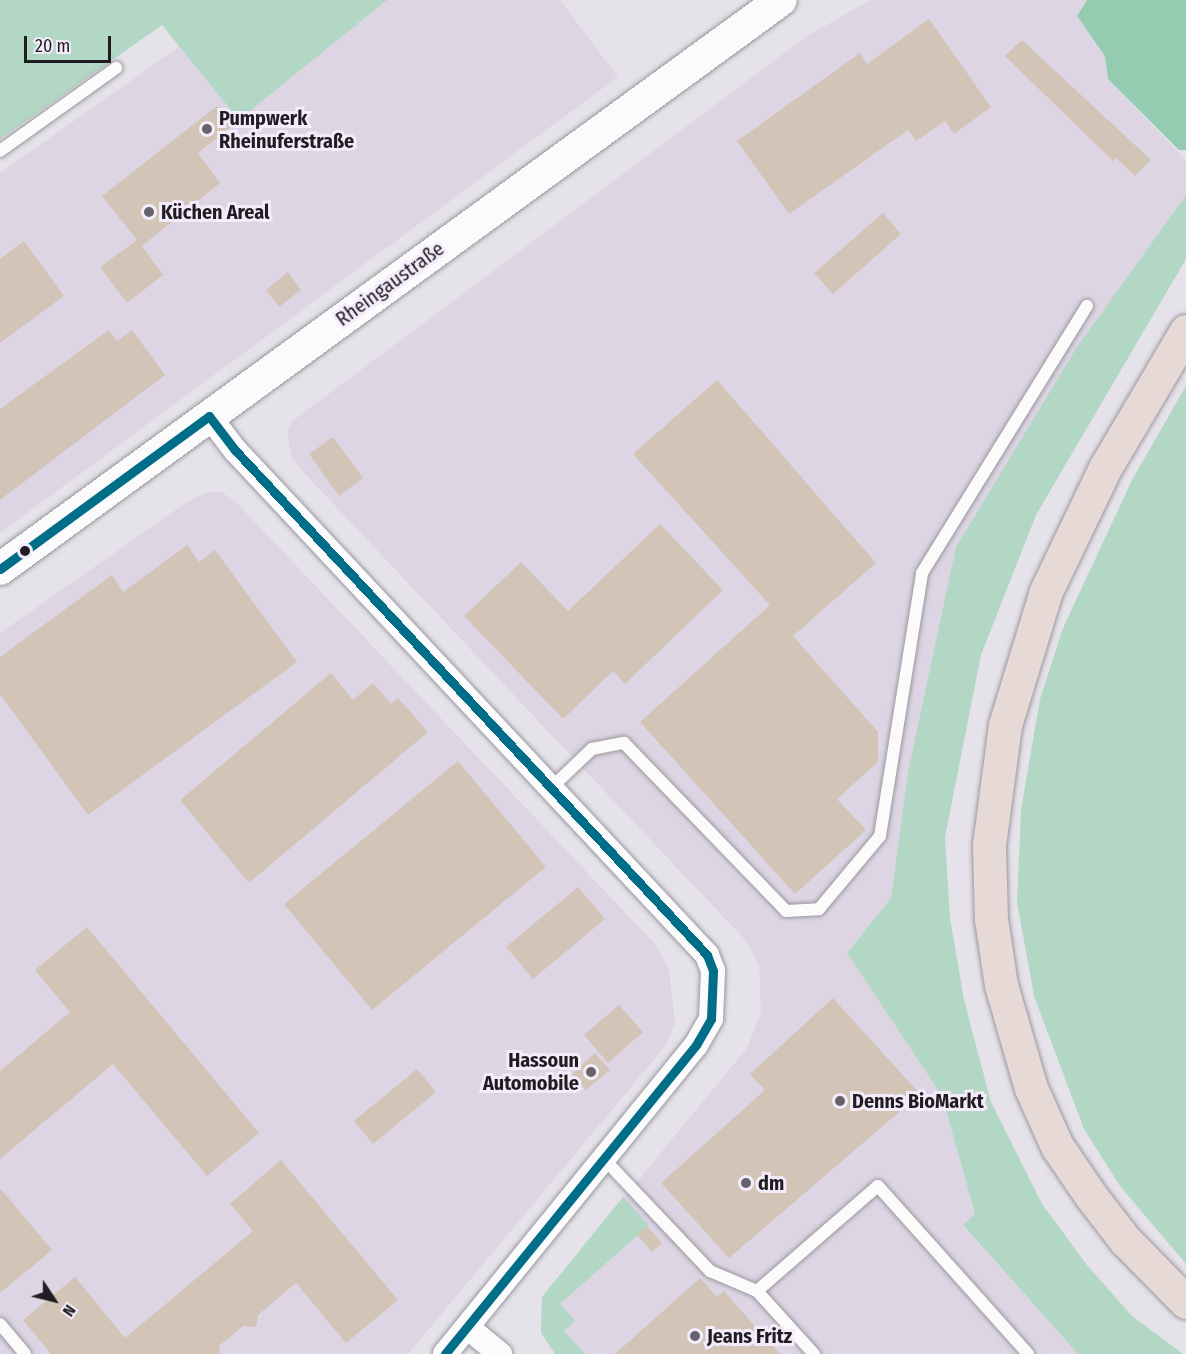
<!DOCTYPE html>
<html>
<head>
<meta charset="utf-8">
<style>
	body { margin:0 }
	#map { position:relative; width:1186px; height:1354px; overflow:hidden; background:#e6e2ea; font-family:"Fira Sans Condensed",sans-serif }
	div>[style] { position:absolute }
	.built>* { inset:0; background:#ddd5e4 }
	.green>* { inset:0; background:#b3d7c5 }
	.forest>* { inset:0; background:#94cbb1 }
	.building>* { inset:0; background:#d3c4b8 }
	.roads { filter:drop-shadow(0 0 2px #9b989e) drop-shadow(0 0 2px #9b989e) }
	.service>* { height:12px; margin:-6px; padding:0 6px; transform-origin:6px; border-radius:6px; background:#fbfbfc }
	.minor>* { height:24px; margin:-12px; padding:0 12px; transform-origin:12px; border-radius:12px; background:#fbfbfc }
	.tertiary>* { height:32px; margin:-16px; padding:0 16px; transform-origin:16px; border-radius:16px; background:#fbfbfc }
	.motorway>* { height:33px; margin:-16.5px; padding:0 16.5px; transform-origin:16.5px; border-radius:16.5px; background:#e7d9d6 }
	.bus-1>* { height:9px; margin:-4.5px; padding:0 4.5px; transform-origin:4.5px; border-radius:4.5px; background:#006e89 }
	.dots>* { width:16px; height:16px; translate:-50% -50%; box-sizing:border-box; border:3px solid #f4ecfb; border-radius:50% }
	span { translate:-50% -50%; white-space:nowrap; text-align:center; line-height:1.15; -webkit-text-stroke:6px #f4ecfb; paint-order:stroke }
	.poi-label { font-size:20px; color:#201d22; font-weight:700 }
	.left { translate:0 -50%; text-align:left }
	.right { translate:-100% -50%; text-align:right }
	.street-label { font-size:20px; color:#201d22 }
	.north { position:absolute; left:24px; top:1270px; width:60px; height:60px; -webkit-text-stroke:4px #f4ecfb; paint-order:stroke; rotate:125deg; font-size:16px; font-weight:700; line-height:24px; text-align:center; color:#201d22 }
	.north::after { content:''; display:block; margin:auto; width:21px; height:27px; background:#201d22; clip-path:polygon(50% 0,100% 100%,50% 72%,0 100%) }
	.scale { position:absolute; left:24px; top:36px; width:87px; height:27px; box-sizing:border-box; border:3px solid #201d22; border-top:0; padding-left:8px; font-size:18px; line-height:21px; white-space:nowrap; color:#201d22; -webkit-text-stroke:4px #f4ecfb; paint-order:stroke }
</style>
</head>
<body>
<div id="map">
	<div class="built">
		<i style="clip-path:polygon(387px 0,560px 0,618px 77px,0 533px,0 173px,180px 46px,239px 120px)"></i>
		<i style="clip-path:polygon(871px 0,1087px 0,1077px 16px,1105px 56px,1108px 79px,1186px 160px,1186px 195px,1077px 347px,908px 772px,891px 898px,847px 953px,942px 1096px,975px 1214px,963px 1226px,1078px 1354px,555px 1354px,541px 1333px,542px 1297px,747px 1048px,761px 1012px,759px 965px,746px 941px,306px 475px,292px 459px,287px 433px,291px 422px,807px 36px)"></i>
		<i style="clip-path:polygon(221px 492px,235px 501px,655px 944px,669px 969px,675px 1023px,667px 1044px,408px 1354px,0 1354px,0 633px,187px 502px,205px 493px)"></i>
	</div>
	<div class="green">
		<i style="clip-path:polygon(0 0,387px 0,239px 120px,162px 25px,0 139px)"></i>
		<i style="clip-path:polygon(1186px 195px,1186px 259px,1036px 515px,981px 655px,945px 837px,950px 918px,964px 1000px,991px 1102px,1042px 1204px,1087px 1265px,1132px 1316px,1183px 1354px,1078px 1354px,963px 1225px,975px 1214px,942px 1096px,847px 953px,891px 898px,908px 772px,956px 547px,1077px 347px)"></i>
		<i style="clip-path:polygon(1186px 386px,1186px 1264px,1120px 1186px,1084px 1129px,1034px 996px,1017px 902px,1021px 810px,1040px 699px,1063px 628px,1133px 478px)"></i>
		<i style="clip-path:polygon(623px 1197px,649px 1225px,560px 1304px,575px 1321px,564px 1331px,585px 1354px,555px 1354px,541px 1333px,542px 1297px)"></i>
	</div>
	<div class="forest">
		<i style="clip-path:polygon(1087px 0,1186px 0,1186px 150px,1179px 150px,1108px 79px,1105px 56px,1077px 16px)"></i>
	</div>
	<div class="building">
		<i style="clip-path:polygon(929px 19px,991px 107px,954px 134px,945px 121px,916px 141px,908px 130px,789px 214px,737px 141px,860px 53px,867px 64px)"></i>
		<i style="clip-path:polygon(1022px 40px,1151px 160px,1135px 176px,1116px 158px,1113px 161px,1005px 56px)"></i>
		<i style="clip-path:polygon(217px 106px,232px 126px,198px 153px,220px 183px,142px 246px,163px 275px,127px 303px,100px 267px,137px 240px,102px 196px)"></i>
		<i style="clip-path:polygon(883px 213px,901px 234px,833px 294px,814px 273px)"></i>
		<i style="clip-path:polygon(24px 241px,64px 296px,0 343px,0 259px)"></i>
		<i style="clip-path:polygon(288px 272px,301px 290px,279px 307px,266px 290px)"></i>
		<i style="clip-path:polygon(109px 330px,117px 341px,132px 330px,165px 375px,0 500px,0 409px)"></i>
		<i style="clip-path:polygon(717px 380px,876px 563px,793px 636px,878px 732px,878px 762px,837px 799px,866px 830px,795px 894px,640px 722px,770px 605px,633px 454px)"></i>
		<i style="clip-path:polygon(333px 437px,363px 478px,339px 496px,309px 454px)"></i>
		<i style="clip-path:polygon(660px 524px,723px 590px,625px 684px,613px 671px,563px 719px,464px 616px,521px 562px,568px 611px)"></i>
		<i style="clip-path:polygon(187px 545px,199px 562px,215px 550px,297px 662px,88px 815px,0 694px,0 657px,112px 575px,123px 592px)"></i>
		<i style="clip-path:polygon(331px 673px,353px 700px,373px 683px,391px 704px,398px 698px,428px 732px,249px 883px,180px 800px)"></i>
		<i style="clip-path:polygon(458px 761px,546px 867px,372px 1010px,284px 904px)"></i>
		<i style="clip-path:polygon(578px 887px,605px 919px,533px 979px,506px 947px)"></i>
		<i style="clip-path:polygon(87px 927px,259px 1133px,207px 1176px,113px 1064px,0 1159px,0 1071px,70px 1012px,35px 970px)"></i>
		<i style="clip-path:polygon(833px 998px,920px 1094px,729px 1258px,661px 1183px,765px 1090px,750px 1074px)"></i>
		<i style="clip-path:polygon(619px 1005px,643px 1032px,608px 1063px,584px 1035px)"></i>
		<i style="clip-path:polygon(595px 1053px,610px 1070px,586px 1090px,572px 1074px)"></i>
		<i style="clip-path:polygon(417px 1069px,436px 1092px,373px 1144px,354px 1121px)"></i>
		<i style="clip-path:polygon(281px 1160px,398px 1300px,346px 1343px,296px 1283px,258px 1315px,256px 1327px,243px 1326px,220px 1345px,219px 1354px,51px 1354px,23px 1320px,75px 1277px,125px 1338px,253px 1231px,230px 1204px)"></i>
		<i style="clip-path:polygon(0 1188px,52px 1250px,0 1293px)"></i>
		<i style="clip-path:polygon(647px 1226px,662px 1243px,652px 1252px,637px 1235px)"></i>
		<i style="clip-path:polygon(700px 1278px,717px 1297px,724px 1291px,780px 1354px,615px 1354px)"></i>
	</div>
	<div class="roads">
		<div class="service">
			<i style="left:0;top:151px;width:143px;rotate:-35.6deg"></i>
			<i style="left:551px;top:788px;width:57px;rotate:-43.6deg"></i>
			<i style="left:592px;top:749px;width:33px;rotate:-11deg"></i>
			<i style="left:624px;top:743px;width:233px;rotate:46deg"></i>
			<i style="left:786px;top:911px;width:33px;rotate:-3deg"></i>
			<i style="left:819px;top:909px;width:95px;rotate:-50.1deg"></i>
			<i style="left:880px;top:836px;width:266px;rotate:-80.9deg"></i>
			<i style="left:922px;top:573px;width:314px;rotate:-58.3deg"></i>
			<i style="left:605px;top:1160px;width:153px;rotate:46.6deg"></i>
			<i style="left:710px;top:1271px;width:51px;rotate:23.1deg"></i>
			<i style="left:0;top:1324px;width:39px;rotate:50deg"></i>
			<i style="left:814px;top:1354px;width:85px;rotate:-132.1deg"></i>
			<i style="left:757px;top:1291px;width:160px;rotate:-41deg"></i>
			<i style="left:878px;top:1186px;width:225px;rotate:48.2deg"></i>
		</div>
		<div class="minor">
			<i style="left:209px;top:416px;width:43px;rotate:52.6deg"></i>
			<i style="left:235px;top:450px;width:691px;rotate:46.93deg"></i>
			<i style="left:707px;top:955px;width:17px;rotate:69deg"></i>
			<i style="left:713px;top:971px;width:48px;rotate:92.4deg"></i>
			<i style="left:711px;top:1019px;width:30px;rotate:120deg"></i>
			<i style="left:696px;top:1045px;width:398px;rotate:129.1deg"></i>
			<i style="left:467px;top:1327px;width:43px;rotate:39.3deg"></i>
		</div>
		<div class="tertiary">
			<i style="left:0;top:569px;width:966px;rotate:-36.08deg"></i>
		</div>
		<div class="motorway">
			<i style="left:1186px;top:331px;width:159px;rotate:120.6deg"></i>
			<i style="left:1105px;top:468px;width:136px;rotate:115.6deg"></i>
			<i style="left:1046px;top:591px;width:140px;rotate:107deg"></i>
			<i style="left:1005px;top:725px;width:121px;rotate:97.6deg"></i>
			<i style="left:989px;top:845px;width:74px;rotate:88.5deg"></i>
			<i style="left:991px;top:919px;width:67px;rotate:81.4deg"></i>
			<i style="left:1001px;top:985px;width:107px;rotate:73.8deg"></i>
			<i style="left:1031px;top:1088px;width:64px;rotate:65.9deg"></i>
			<i style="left:1057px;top:1146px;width:60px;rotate:55.8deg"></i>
			<i style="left:1091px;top:1196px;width:56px;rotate:52.3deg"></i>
			<i style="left:1125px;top:1240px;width:87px;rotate:45.5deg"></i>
		</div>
	</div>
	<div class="bus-1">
		<i style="left:209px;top:416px;width:43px;rotate:52.6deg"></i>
		<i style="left:235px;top:450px;width:691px;rotate:46.93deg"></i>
		<i style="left:707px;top:955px;width:17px;rotate:69deg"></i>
		<i style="left:713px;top:971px;width:48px;rotate:92.4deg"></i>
		<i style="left:711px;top:1019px;width:30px;rotate:120deg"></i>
		<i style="left:696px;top:1045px;width:398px;rotate:129.1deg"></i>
		<i style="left:0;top:569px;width:259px;rotate:-36.2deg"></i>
	</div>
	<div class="dots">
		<i style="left:207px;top:129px;background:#656268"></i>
		<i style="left:149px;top:212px;background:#656268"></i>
		<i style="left:25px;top:551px;background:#201d22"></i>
		<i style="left:591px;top:1072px;background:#656268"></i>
		<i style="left:840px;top:1101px;background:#656268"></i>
		<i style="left:746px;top:1183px;background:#656268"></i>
		<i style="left:695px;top:1336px;background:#656268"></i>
	</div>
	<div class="poi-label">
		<span class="left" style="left:219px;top:130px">Pumpwerk<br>Rheinuferstraße</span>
		<span class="left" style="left:161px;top:212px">Küchen Areal</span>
		<span class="right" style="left:579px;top:1072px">Hassoun<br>Automobile</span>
		<span class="left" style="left:852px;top:1101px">Denns BioMarkt</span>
		<span class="left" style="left:758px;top:1183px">dm</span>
		<span class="left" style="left:707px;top:1336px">Jeans Fritz</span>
	</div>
	<div class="street-label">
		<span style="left:390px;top:284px;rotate:-36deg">Rheingaustraße</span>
	</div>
	<div class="north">N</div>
	<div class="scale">20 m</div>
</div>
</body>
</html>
